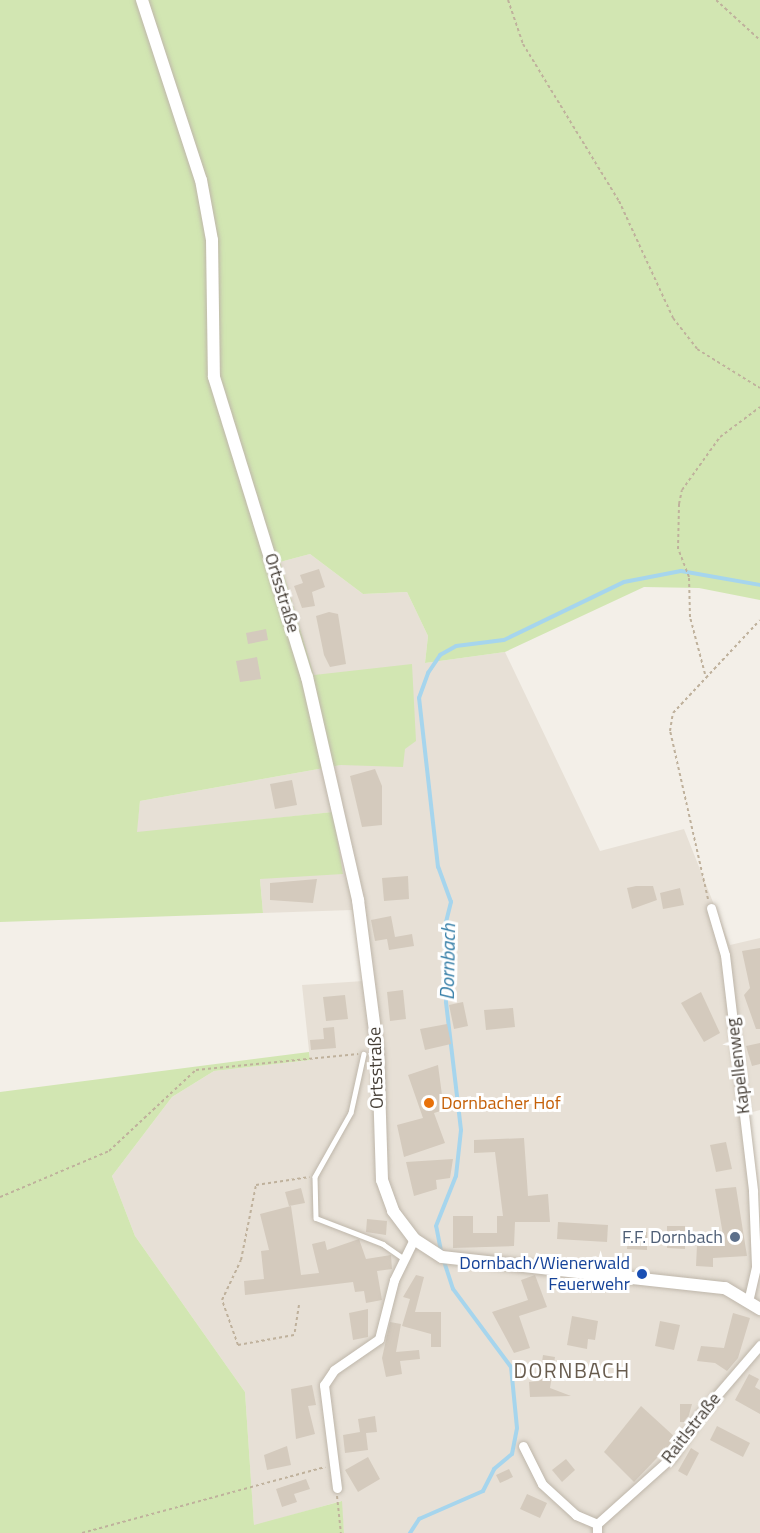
<!DOCTYPE html>
<html>
<head>
<meta charset="utf-8">
<style>
	body { margin:0 }
	#map { position:relative; width:760px; height:1533px; overflow:hidden; background:#f3efe8; font-family:"Titillium Web",sans-serif }
	div>[style] { position:absolute }
	.residential>* { inset:0; background:#e7e0d6 }
	.green>* { inset:0; background:#d2e6b2 }
	.stream>* { height:4px; margin:-2px; padding:0 2px; transform-origin:2px; border-radius:2px; background:#a6d5ed }
	.building>* { inset:0; background:#d4cabd }
	.path>* { height:2px; margin-top:-1px; transform-origin:0; background:repeating-linear-gradient(90deg,#bfb19c 0 3px,transparent 0 6px) }
	.roads { filter:drop-shadow(0 0 2px #beb6aa) drop-shadow(0 0 2px #beb6aa) }
	.service>* { height:4.5px; margin:-2.25px; padding:0 2.25px; transform-origin:2.25px; border-radius:2.25px; background:#fff }
	.minor>* { height:9px; margin:-4.5px; padding:0 4.5px; transform-origin:4.5px; border-radius:4.5px; background:#fff }
	.tertiary>* { height:12px; margin:-6px; padding:0 6px; transform-origin:6px; border-radius:6px; background:#fff }
	.dots>* { width:16px; height:16px; translate:-50% -50%; box-sizing:border-box; border:3px solid #fff; border-radius:50% }
	span { translate:-50% -50%; white-space:nowrap; text-align:center; line-height:1.15; -webkit-text-stroke:6px #fff; paint-order:stroke }
	.street-label { font-size:18px; color:#463f37 }
	.food-label { font-size:18px; color:#c56008 }
	.left { translate:0 -50%; text-align:left }
	.service-label { font-size:18px; color:#4e5e75 }
	.right { translate:-100% -50%; text-align:right }
	.transit-label { font-size:18px; color:#164399 }
	.water-label { font-size:20px; color:#327ca6; font-style:italic }
	.quarter-label { font-size:21px; color:#685c4e; letter-spacing:1.5px }
</style>
</head>
<body>
<div id="map">
	<div class="residential">
		<i style="clip-path:polygon(310px 554px,363px 594px,407px 592px,428px 636px,425px 663px,505px 652px,600px 851px,684px 829px,730px 945px,760px 938px,760px 1110px,749px 1113px,760px 1247px,760px 1533px,344px 1533px,341px 1501px,254px 1526px,245px 1392px,135px 1236px,112px 1176px,172px 1097px,214px 1071px,310px 1060px,302px 985px,364px 981px,352px 910px,263px 913px,260px 879px,333px 812px,136px 833px,140px 801px,341px 765px,280px 562px)"></i>
	</div>
	<div class="green">
		<i style="clip-path:polygon(0 0,760px 0,760px 600px,699px 588px,644px 587px,505px 652px,425px 663px,428px 636px,407px 592px,363px 594px,310px 554px,280px 562px,314px 675px,412px 664px,416px 741px,405px 749px,403px 767px,341px 765px,140px 801px,137px 832px,333px 812px,343px 874px,260px 879px,263px 913px,0 922px)"></i>
		<i style="clip-path:polygon(309px 1052px,310px 1060px,214px 1071px,172px 1097px,112px 1176px,135px 1236px,245px 1392px,254px 1525px,342px 1501px,344px 1533px,0 1533px,0 1092px)"></i>
	</div>
	<div class="stream">
		<i style="left:441px;top:1251px;width:25px;rotate:-101deg"></i>
		<i style="left:436px;top:1226px;width:54px;rotate:-68.2deg"></i>
		<i style="left:456px;top:1176px;width:46px;rotate:-83.8deg"></i>
		<i style="left:461px;top:1130px;width:129px;rotate:-96.7deg"></i>
		<i style="left:446px;top:1002px;width:76px;rotate:-90.8deg"></i>
		<i style="left:445px;top:926px;width:25px;rotate:-76deg"></i>
		<i style="left:451px;top:902px;width:37px;rotate:-110deg"></i>
		<i style="left:438px;top:867px;width:170px;rotate:-96.4deg"></i>
		<i style="left:419px;top:698px;width:27px;rotate:-70deg"></i>
		<i style="left:428px;top:673px;width:22px;rotate:-56deg"></i>
		<i style="left:440px;top:655px;width:18px;rotate:-29deg"></i>
		<i style="left:456px;top:646px;width:48px;rotate:-7.1deg"></i>
		<i style="left:504px;top:640px;width:133px;rotate:-25.8deg"></i>
		<i style="left:624px;top:582px;width:58px;rotate:-10.9deg"></i>
		<i style="left:681px;top:571px;width:80px;rotate:10deg"></i>
		<i style="left:410px;top:1533px;width:17px;rotate:-57deg"></i>
		<i style="left:419px;top:1519px;width:70px;rotate:-23.6deg"></i>
		<i style="left:483px;top:1491px;width:25px;rotate:-63deg"></i>
		<i style="left:494px;top:1469px;width:23px;rotate:-40deg"></i>
		<i style="left:512px;top:1454px;width:26px;rotate:-79deg"></i>
		<i style="left:517px;top:1428px;width:61px;rotate:-95.6deg"></i>
		<i style="left:511px;top:1367px;width:97px;rotate:-126.6deg"></i>
		<i style="left:453px;top:1289px;width:32px;rotate:-108deg"></i>
	</div>
	<div class="building">
		<i style="clip-path:polygon(319px 569px,325px 587px,312px 592px,315px 606px,302px 608px,294px 586px,303px 583px,300px 575px)"></i>
		<i style="clip-path:polygon(329px 612px,338px 614px,346px 664px,330px 667px,324px 655px,316px 616px)"></i>
		<i style="clip-path:polygon(266px 629px,268px 640px,248px 644px,246px 633px)"></i>
		<i style="clip-path:polygon(257px 657px,261px 679px,240px 682px,236px 661px)"></i>
		<i style="clip-path:polygon(375px 769px,382px 786px,382px 825px,362px 827px,350px 776px)"></i>
		<i style="clip-path:polygon(292px 780px,297px 805px,275px 809px,270px 784px)"></i>
		<i style="clip-path:polygon(408px 876px,409px 899px,384px 901px,382px 878px)"></i>
		<i style="clip-path:polygon(317px 879px,313px 903px,270px 900px,270px 883px)"></i>
		<i style="clip-path:polygon(636px 886px,653px 886px,657px 900px,632px 909px,627px 888px)"></i>
		<i style="clip-path:polygon(680px 888px,684px 905px,663px 909px,660px 893px)"></i>
		<i style="clip-path:polygon(391px 916px,395px 937px,412px 934px,414px 946px,389px 950px,387px 939px,375px 941px,371px 920px)"></i>
		<i style="clip-path:polygon(760px 948px,760px 1029px,756px 1029px,744px 995px,750px 988px,742px 951px)"></i>
		<i style="clip-path:polygon(403px 990px,406px 1019px,390px 1021px,387px 992px)"></i>
		<i style="clip-path:polygon(701px 992px,720px 1033px,704px 1042px,681px 1003px)"></i>
		<i style="clip-path:polygon(345px 995px,348px 1019px,326px 1021px,323px 997px)"></i>
		<i style="clip-path:polygon(463px 1002px,468px 1026px,454px 1029px,449px 1005px)"></i>
		<i style="clip-path:polygon(513px 1008px,515px 1027px,486px 1030px,484px 1010px)"></i>
		<i style="clip-path:polygon(447px 1024px,451px 1044px,425px 1050px,420px 1029px)"></i>
		<i style="clip-path:polygon(334px 1027px,336px 1048px,311px 1050px,310px 1040px,324px 1039px,323px 1028px)"></i>
		<i style="clip-path:polygon(760px 1043px,760px 1064px,752px 1066px,746px 1046px)"></i>
		<i style="clip-path:polygon(438px 1065px,444px 1110px,434px 1113px,445px 1143px,404px 1157px,397px 1125px,423px 1118px,408px 1075px)"></i>
		<i style="clip-path:polygon(524px 1138px,528px 1196px,548px 1194px,550px 1222px,515px 1222px,514px 1246px,453px 1248px,453px 1216px,473px 1216px,473px 1233px,497px 1233px,497px 1216px,503px 1216px,495px 1152px,474px 1153px,474px 1140px)"></i>
		<i style="clip-path:polygon(726px 1142px,732px 1169px,716px 1172px,710px 1145px)"></i>
		<i style="clip-path:polygon(453px 1159px,450px 1178px,436px 1180px,437px 1189px,414px 1196px,406px 1162px)"></i>
		<i style="clip-path:polygon(736px 1187px,747px 1256px,713px 1258px,713px 1267px,696px 1266px,697px 1245px,725px 1246px,715px 1189px)"></i>
		<i style="clip-path:polygon(301px 1188px,305px 1203px,289px 1206px,285px 1192px)"></i>
		<i style="clip-path:polygon(291px 1206px,301px 1275px,319px 1273px,312px 1244px,325px 1241px,327px 1250px,359px 1239px,366px 1259px,391px 1255px,392px 1269px,377px 1271px,382px 1300px,366px 1303px,364px 1291px,355px 1292px,353px 1282px,245px 1295px,244px 1281px,264px 1279px,261px 1251px,269px 1250px,260px 1214px)"></i>
		<i style="clip-path:polygon(367px 1219px,387px 1221px,386px 1235px,366px 1232px)"></i>
		<i style="clip-path:polygon(558px 1222px,608px 1225px,607px 1242px,557px 1239px)"></i>
		<i style="clip-path:polygon(667px 1226px,685px 1226px,685px 1249px,667px 1248px)"></i>
		<i style="clip-path:polygon(628px 1232px,647px 1232px,647px 1250px,627px 1249px)"></i>
		<i style="clip-path:polygon(416px 1275px,424px 1277px,415px 1312px,441px 1312px,441px 1347px,431px 1347px,431px 1334px,402px 1326px,410px 1299px,403px 1297px)"></i>
		<i style="clip-path:polygon(535px 1275px,547px 1307px,519px 1316px,530px 1348px,514px 1353px,492px 1312px,528px 1300px,521px 1280px)"></i>
		<i style="clip-path:polygon(368px 1309px,368px 1337px,353px 1340px,349px 1313px)"></i>
		<i style="clip-path:polygon(733px 1313px,750px 1318px,738px 1358px,727px 1371px,715px 1363px,697px 1361px,701px 1346px,724px 1348px)"></i>
		<i style="clip-path:polygon(572px 1316px,598px 1321px,595px 1340px,588px 1339px,587px 1349px,567px 1345px)"></i>
		<i style="clip-path:polygon(660px 1321px,680px 1325px,674px 1350px,655px 1346px)"></i>
		<i style="clip-path:polygon(390px 1322px,401px 1324px,396px 1352px,419px 1350px,420px 1359px,400px 1361px,402px 1374px,386px 1377px,382px 1358px)"></i>
		<i style="clip-path:polygon(543px 1355px,555px 1357px,550px 1388px,571px 1396px,530px 1397px,529px 1382px,539px 1381px)"></i>
		<i style="clip-path:polygon(749px 1374px,759px 1379px,755px 1387px,760px 1390px,760px 1414px,735px 1400px)"></i>
		<i style="clip-path:polygon(312px 1385px,316px 1405px,308px 1406px,315px 1434px,296px 1439px,291px 1389px)"></i>
		<i style="clip-path:polygon(680px 1404px,692px 1404px,687px 1422px,680px 1422px)"></i>
		<i style="clip-path:polygon(641px 1406px,676px 1438px,634px 1482px,604px 1452px)"></i>
		<i style="clip-path:polygon(375px 1416px,377px 1432px,366px 1433px,368px 1450px,345px 1453px,343px 1435px,360px 1432px,358px 1419px)"></i>
		<i style="clip-path:polygon(717px 1426px,750px 1443px,743px 1457px,710px 1440px)"></i>
		<i style="clip-path:polygon(287px 1446px,291px 1465px,267px 1470px,264px 1455px)"></i>
		<i style="clip-path:polygon(691px 1448px,699px 1453px,687px 1476px,678px 1471px)"></i>
		<i style="clip-path:polygon(368px 1457px,380px 1479px,358px 1492px,345px 1470px)"></i>
		<i style="clip-path:polygon(566px 1459px,575px 1470px,562px 1482px,552px 1470px)"></i>
		<i style="clip-path:polygon(509px 1469px,513px 1477px,500px 1483px,496px 1475px)"></i>
		<i style="clip-path:polygon(306px 1479px,310px 1489px,294px 1494px,297px 1502px,282px 1507px,276px 1489px)"></i>
		<i style="clip-path:polygon(527px 1494px,547px 1503px,540px 1518px,520px 1509px)"></i>
	</div>
	<div class="path">
		<i style="left:508px;top:0;width:46px;rotate:71.2deg"></i>
		<i style="left:523px;top:44px;width:184px;rotate:58.6deg"></i>
		<i style="left:619px;top:201px;width:129px;rotate:65.2deg"></i>
		<i style="left:673px;top:318px;width:39px;rotate:52deg"></i>
		<i style="left:697px;top:349px;width:74px;rotate:31.8deg"></i>
		<i style="left:716px;top:0;width:59px;rotate:42.3deg"></i>
		<i style="left:705px;top:674px;width:59px;rotate:-104.7deg"></i>
		<i style="left:690px;top:617px;width:40px;rotate:-91.4deg"></i>
		<i style="left:689px;top:577px;width:30px;rotate:-111deg"></i>
		<i style="left:678px;top:549px;width:45px;rotate:-88.7deg"></i>
		<i style="left:679px;top:504px;width:14px;rotate:-78deg"></i>
		<i style="left:682px;top:490px;width:65px;rotate:-54.4deg"></i>
		<i style="left:720px;top:437px;width:50px;rotate:-36.9deg"></i>
		<i style="left:708px;top:899px;width:172px;rotate:-102.7deg"></i>
		<i style="left:670px;top:731px;width:18px;rotate:-81deg"></i>
		<i style="left:673px;top:713px;width:127px;rotate:-46.9deg"></i>
		<i style="left:0;top:1197px;width:118px;rotate:-22.9deg"></i>
		<i style="left:109px;top:1151px;width:119px;rotate:-43deg"></i>
		<i style="left:196px;top:1070px;width:163px;rotate:-5.6deg"></i>
		<i style="left:299px;top:1305px;width:30px;rotate:99deg"></i>
		<i style="left:294px;top:1335px;width:57px;rotate:169.9deg"></i>
		<i style="left:238px;top:1345px;width:48px;rotate:-109.6deg"></i>
		<i style="left:222px;top:1300px;width:44px;rotate:-64.6deg"></i>
		<i style="left:241px;top:1260px;width:76px;rotate:-78.7deg"></i>
		<i style="left:256px;top:1185px;width:54px;rotate:-8.6deg"></i>
		<i style="left:337px;top:1496px;width:37px;rotate:84deg"></i>
		<i style="left:82px;top:1533px;width:252px;rotate:-15.2deg"></i>
	</div>
	<div class="roads">
		<div class="service">
			<i style="left:364px;top:1054px;width:60px;rotate:102.4deg"></i>
			<i style="left:351px;top:1113px;width:73px;rotate:119.4deg"></i>
			<i style="left:315px;top:1177px;width:41px;rotate:88.6deg"></i>
			<i style="left:316px;top:1218px;width:72px;rotate:21.2deg"></i>
			<i style="left:383px;top:1244px;width:24px;rotate:35deg"></i>
		</div>
		<div class="minor">
			<i style="left:711px;top:908px;width:49px;rotate:73.4deg"></i>
			<i style="left:725px;top:955px;width:238px;rotate:83.2deg"></i>
			<i style="left:753px;top:1191px;width:76px;rotate:87.7deg"></i>
			<i style="left:756px;top:1267px;width:31px;rotate:103deg"></i>
			<i style="left:523px;top:1446px;width:42px;rotate:63.4deg"></i>
			<i style="left:542px;top:1484px;width:46px;rotate:42.4deg"></i>
			<i style="left:576px;top:1515px;width:23px;rotate:23deg"></i>
			<i style="left:337px;top:1488px;width:104px;rotate:-97.2deg"></i>
			<i style="left:324px;top:1385px;width:18px;rotate:-56deg"></i>
			<i style="left:334px;top:1370px;width:55px;rotate:-34.6deg"></i>
			<i style="left:379px;top:1339px;width:61px;rotate:-75.7deg"></i>
			<i style="left:394px;top:1280px;width:46px;rotate:-64deg"></i>
			<i style="left:597px;top:1533px;width:9px;rotate:-90deg"></i>
			<i style="left:597px;top:1524px;width:101px;rotate:-41.8deg"></i>
			<i style="left:672px;top:1457px;width:49px;rotate:-56.6deg"></i>
			<i style="left:699px;top:1416px;width:94px;rotate:-49.3deg"></i>
		</div>
		<div class="tertiary">
			<i style="left:142px;top:0;width:189px;rotate:71.9deg"></i>
			<i style="left:201px;top:180px;width:61px;rotate:79.6deg"></i>
			<i style="left:212px;top:240px;width:137px;rotate:89.2deg"></i>
			<i style="left:214px;top:377px;width:314px;rotate:72.8deg"></i>
			<i style="left:307px;top:677px;width:229px;rotate:77.1deg"></i>
			<i style="left:358px;top:900px;width:154px;rotate:82.6deg"></i>
			<i style="left:378px;top:1053px;width:127px;rotate:88.2deg"></i>
			<i style="left:382px;top:1180px;width:33px;rotate:70deg"></i>
			<i style="left:393px;top:1211px;width:35px;rotate:53deg"></i>
			<i style="left:414px;top:1239px;width:33px;rotate:33deg"></i>
			<i style="left:442px;top:1257px;width:285px;rotate:6.3deg"></i>
			<i style="left:725px;top:1288px;width:41px;rotate:31deg"></i>
		</div>
	</div>
	<div class="dots">
		<i style="left:429px;top:1103px;background:#e8710a"></i>
		<i style="left:735px;top:1237px;background:#5c6f8a"></i>
		<i style="left:642px;top:1274px;background:#1a4fb4"></i>
	</div>
	<div class="street-label">
		<span style="left:282px;top:593px;rotate:73deg">Ortsstraße</span>
		<span style="left:738px;top:1066px;rotate:-97deg">Kapellenweg</span>
		<span style="left:376px;top:1068px;rotate:-92deg">Ortsstraße</span>
		<span style="left:691px;top:1428px;rotate:-52deg">Raitlstraße</span>
	</div>
	<div class="food-label">
		<span class="left" style="left:441px;top:1103px">Dornbacher Hof</span>
	</div>
	<div class="service-label">
		<span class="right" style="left:723px;top:1237px">F.F. Dornbach</span>
	</div>
	<div class="transit-label">
		<span class="right" style="left:630px;top:1274px">Dornbach/Wienerwald<br>Feuerwehr</span>
	</div>
	<div class="water-label">
		<span style="left:447px;top:962px;rotate:-89deg">Dornbach</span>
	</div>
	<div class="quarter-label">
		<span style="left:572px;top:1370px">DORNBACH</span>
	</div>
</div>
</body>
</html>
